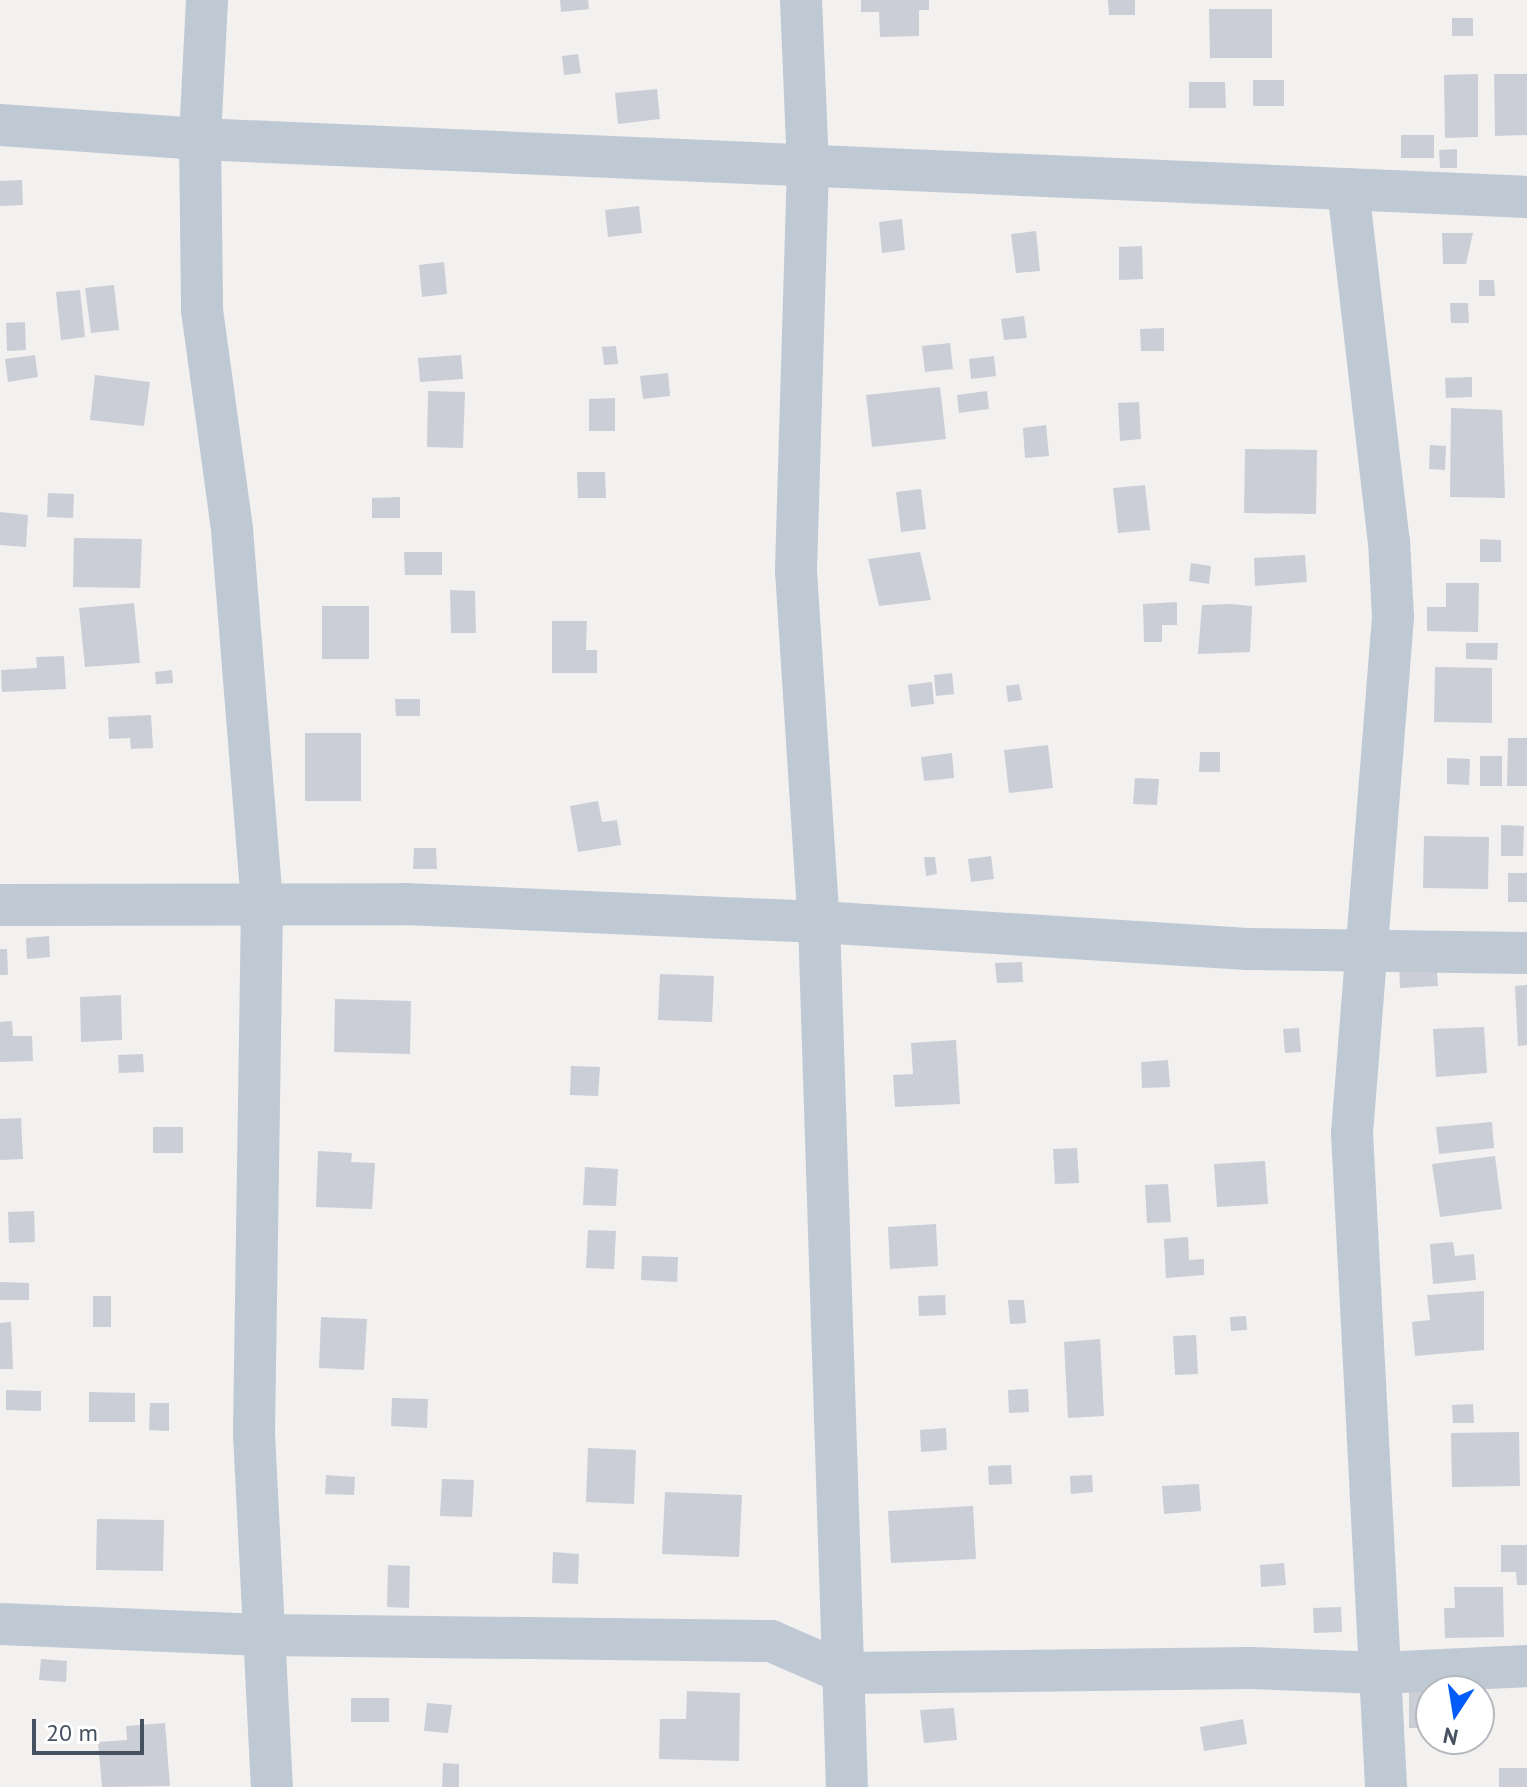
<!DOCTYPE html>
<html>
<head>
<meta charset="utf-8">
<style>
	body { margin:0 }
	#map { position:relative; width:1527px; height:1787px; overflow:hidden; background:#f3f0f0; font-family:"PT Sans",sans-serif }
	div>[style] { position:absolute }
	.building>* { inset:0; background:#cbced6 }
	.street>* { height:42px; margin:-21px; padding:0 21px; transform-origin:21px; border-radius:21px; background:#bfc9d3 }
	span { translate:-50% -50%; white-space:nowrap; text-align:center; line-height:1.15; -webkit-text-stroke:6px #fff; paint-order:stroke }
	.north { position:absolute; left:1415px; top:1675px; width:80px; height:80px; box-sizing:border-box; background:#fff; border:2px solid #b5b9bf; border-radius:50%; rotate:192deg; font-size:22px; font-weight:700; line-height:32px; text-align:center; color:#455160 }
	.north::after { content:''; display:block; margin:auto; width:28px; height:36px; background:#035cf9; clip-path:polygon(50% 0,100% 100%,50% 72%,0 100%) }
	.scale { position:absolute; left:32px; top:1719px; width:112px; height:36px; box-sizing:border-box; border:4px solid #455160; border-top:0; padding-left:10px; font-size:24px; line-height:28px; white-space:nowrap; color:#455160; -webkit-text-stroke:6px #fff; paint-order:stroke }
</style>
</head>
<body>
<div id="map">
	<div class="building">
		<i style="clip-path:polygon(560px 0,588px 0,589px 9px,561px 12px)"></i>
		<i style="clip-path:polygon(861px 0,929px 0,929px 10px,919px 10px,919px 36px,880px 37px,879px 12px,861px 12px)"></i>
		<i style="clip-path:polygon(1108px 0,1135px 0,1135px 15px,1109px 15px)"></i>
		<i style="clip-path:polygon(1209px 9px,1272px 9px,1272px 58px,1210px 58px)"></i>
		<i style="clip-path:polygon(1452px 18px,1473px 18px,1473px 36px,1452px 36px)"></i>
		<i style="clip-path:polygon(578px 54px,581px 73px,564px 75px,562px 56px)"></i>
		<i style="clip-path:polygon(1478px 74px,1478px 137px,1445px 138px,1444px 75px)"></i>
		<i style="clip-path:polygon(1494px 74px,1527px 74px,1527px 135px,1495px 136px)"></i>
		<i style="clip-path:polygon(1253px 80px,1284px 80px,1284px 106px,1253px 106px)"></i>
		<i style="clip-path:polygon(1189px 82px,1225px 82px,1226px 108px,1189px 108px)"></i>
		<i style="clip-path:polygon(657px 89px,660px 119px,618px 124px,615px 93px)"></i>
		<i style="clip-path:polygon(1401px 135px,1434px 135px,1434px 158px,1401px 158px)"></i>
		<i style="clip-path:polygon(1457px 149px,1457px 168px,1440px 168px,1439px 150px)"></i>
		<i style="clip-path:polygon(22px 180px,23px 205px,0 206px,0 181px)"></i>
		<i style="clip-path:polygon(639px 206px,642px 233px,608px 237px,605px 210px)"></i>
		<i style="clip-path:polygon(902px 219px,905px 250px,882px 253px,879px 222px)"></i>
		<i style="clip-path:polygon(1036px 231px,1040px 271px,1016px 273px,1011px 234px)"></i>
		<i style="clip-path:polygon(1442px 233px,1473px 233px,1466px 264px,1443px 264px)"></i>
		<i style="clip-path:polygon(1142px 246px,1143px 279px,1119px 280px,1119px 247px)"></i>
		<i style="clip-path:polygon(444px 262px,447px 294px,422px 297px,419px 265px)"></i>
		<i style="clip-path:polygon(1479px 280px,1494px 280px,1495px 296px,1479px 296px)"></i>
		<i style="clip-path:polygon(114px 285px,119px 330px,91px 333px,85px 288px)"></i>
		<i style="clip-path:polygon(80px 290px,85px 337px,61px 340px,56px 292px)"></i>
		<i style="clip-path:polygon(1450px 303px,1468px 303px,1469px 323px,1451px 323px)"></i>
		<i style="clip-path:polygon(1024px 316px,1027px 338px,1004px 340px,1001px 319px)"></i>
		<i style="clip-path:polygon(25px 322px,26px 350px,7px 351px,6px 323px)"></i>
		<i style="clip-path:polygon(1164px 328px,1164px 351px,1141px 351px,1140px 329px)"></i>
		<i style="clip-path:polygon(950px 343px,953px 369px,925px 372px,922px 346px)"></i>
		<i style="clip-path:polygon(616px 346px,618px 364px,604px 365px,602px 347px)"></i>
		<i style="clip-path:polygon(35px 355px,38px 377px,8px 382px,5px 359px)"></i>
		<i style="clip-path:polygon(461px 355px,463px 379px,420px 382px,418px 358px)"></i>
		<i style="clip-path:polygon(994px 356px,996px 376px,971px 379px,969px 359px)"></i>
		<i style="clip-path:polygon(668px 373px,670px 396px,643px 399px,640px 376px)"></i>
		<i style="clip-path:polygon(95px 375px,150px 382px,144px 426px,90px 420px)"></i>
		<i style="clip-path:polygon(1472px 377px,1472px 397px,1446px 398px,1445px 378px)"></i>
		<i style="clip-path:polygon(940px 387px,946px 439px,872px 447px,866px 395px)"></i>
		<i style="clip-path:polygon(428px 391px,465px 392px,463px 448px,427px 447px)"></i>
		<i style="clip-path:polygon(987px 391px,989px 409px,959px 413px,957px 395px)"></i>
		<i style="clip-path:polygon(615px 398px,615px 431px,589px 431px,589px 399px)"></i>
		<i style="clip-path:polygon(1139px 402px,1141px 439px,1120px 441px,1118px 403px)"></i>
		<i style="clip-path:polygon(1451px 408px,1502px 410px,1505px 498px,1450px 497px)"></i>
		<i style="clip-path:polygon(1046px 425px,1049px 456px,1025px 458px,1023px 428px)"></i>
		<i style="clip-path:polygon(1430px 445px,1446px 446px,1445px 470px,1429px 469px)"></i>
		<i style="clip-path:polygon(1245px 449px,1317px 450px,1316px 514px,1244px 513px)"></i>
		<i style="clip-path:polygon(577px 472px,605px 472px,606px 498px,578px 498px)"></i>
		<i style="clip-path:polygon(1145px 485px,1150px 530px,1118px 533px,1113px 488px)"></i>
		<i style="clip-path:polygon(921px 489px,926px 529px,901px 532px,896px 492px)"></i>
		<i style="clip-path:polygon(48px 493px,74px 494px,73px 518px,47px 517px)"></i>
		<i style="clip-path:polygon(400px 497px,400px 518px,372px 518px,372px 498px)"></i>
		<i style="clip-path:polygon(0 512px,28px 515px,26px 547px,0 545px)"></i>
		<i style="clip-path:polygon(74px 538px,142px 539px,140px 588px,73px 587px)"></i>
		<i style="clip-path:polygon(1480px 539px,1501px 540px,1501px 562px,1480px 562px)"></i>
		<i style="clip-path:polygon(404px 552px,442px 552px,442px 575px,405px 575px)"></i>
		<i style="clip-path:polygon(920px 552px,931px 600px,879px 606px,868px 559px)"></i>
		<i style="clip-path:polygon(1305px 555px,1307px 582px,1255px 586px,1254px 558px)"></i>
		<i style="clip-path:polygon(1191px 563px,1211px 566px,1209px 584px,1189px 581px)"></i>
		<i style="clip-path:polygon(1446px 583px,1479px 583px,1478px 632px,1427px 631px,1427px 607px,1446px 607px)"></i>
		<i style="clip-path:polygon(450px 590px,475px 591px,476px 633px,451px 633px)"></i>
		<i style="clip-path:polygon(1177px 602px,1177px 625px,1162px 625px,1162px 642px,1144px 642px,1143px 604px)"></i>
		<i style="clip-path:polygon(134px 603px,140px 663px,85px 667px,79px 608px)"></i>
		<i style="clip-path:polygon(1230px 604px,1252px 606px,1250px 652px,1198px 654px,1202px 605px)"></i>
		<i style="clip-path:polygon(322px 606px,369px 606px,369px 659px,322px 659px)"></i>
		<i style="clip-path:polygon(552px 621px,587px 621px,586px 650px,597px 650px,597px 673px,552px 673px)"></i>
		<i style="clip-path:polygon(1466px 643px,1498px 643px,1497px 660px,1466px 659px)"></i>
		<i style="clip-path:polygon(64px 656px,66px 689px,2px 692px,1px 670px,37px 668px,36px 657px)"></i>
		<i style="clip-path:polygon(1435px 667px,1492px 668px,1492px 723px,1434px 722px)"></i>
		<i style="clip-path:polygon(172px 670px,173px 683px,156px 684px,155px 672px)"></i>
		<i style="clip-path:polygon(952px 673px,954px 694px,936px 696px,934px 675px)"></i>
		<i style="clip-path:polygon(932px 682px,934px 704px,911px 707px,908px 685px)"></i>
		<i style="clip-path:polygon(1019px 684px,1022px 700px,1008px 702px,1006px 686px)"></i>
		<i style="clip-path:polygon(395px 699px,420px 699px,420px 716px,396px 716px)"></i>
		<i style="clip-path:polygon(151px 715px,153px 748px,131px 749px,130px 738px,109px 739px,108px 717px)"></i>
		<i style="clip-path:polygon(305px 733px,361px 733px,361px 801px,305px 801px)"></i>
		<i style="clip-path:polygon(1508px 738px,1527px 738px,1527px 786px,1507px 786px)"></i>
		<i style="clip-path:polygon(1048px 745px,1053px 788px,1009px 793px,1004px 750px)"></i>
		<i style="clip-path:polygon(1200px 752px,1220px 752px,1220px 772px,1199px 772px)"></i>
		<i style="clip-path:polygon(952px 753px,954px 778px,924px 781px,921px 757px)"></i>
		<i style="clip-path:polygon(1480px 756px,1502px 756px,1502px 786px,1480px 786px)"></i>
		<i style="clip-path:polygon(1447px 758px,1470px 759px,1469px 785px,1447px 784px)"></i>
		<i style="clip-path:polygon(1135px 778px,1159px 779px,1157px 805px,1133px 804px)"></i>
		<i style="clip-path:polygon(598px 801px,602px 822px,617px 820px,621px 845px,578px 852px,570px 806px)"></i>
		<i style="clip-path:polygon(1501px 825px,1524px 826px,1523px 856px,1501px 856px)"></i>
		<i style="clip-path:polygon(1424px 836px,1489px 837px,1488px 889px,1423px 888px)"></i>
		<i style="clip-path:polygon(414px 848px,436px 848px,437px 869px,413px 869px)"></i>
		<i style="clip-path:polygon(991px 856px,994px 879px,971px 882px,968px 859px)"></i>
		<i style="clip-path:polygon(924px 857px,935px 857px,937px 874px,926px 876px)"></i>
		<i style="clip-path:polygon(1508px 873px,1527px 873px,1527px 902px,1508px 902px)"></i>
		<i style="clip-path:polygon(49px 936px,50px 957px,27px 959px,26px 938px)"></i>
		<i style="clip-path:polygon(0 949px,7px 949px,8px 975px,0 975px)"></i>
		<i style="clip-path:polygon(1436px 959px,1438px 986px,1400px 988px,1399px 961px)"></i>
		<i style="clip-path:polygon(1022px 962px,1023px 982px,997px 983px,995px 963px)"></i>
		<i style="clip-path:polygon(660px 974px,714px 976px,712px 1022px,658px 1020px)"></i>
		<i style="clip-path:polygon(1527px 985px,1527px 1045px,1518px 1046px,1515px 986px)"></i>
		<i style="clip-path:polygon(121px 995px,122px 1040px,81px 1042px,80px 997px)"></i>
		<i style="clip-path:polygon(335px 999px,411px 1001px,410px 1054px,334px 1052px)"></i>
		<i style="clip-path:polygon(12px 1021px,13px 1036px,32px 1036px,33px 1061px,0 1062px,0 1022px)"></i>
		<i style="clip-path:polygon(1484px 1027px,1487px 1073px,1436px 1077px,1433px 1029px)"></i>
		<i style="clip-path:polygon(1299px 1028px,1301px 1052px,1285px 1053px,1283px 1029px)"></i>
		<i style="clip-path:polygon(956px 1040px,960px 1104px,895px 1107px,893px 1075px,913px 1074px,911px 1043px)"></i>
		<i style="clip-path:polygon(143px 1054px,144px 1072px,119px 1073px,118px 1055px)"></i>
		<i style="clip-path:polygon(1168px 1060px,1170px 1087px,1142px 1088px,1141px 1062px)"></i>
		<i style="clip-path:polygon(571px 1066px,600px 1067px,598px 1096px,570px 1095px)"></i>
		<i style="clip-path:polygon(21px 1118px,23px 1159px,0 1160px,0 1119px)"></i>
		<i style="clip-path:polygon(1492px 1122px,1494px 1148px,1439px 1154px,1436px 1127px)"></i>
		<i style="clip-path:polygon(153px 1127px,183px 1127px,183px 1153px,153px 1153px)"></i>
		<i style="clip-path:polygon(1077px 1148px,1079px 1183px,1055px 1184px,1053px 1149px)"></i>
		<i style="clip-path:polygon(318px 1151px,352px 1153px,351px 1162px,375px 1163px,372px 1209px,316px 1207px)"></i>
		<i style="clip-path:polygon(1495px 1156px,1502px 1209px,1440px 1217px,1432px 1164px)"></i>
		<i style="clip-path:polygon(1265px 1161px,1268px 1204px,1217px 1207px,1214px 1164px)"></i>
		<i style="clip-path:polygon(585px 1167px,618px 1169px,616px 1206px,583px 1205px)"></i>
		<i style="clip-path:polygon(1168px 1184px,1171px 1222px,1147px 1223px,1145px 1185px)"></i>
		<i style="clip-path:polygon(34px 1211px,35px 1242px,9px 1243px,8px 1212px)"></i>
		<i style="clip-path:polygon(936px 1224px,938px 1266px,890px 1269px,888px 1227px)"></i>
		<i style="clip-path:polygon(588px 1230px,616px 1231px,614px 1269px,586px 1268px)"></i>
		<i style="clip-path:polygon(1188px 1237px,1189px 1260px,1204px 1259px,1204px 1275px,1166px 1278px,1164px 1239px)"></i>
		<i style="clip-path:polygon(1453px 1242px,1455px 1256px,1474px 1254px,1476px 1280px,1433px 1284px,1430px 1244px)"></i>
		<i style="clip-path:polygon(642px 1256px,678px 1257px,677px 1282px,641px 1280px)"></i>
		<i style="clip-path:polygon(0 1282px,29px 1283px,29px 1300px,0 1300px)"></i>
		<i style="clip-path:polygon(1484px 1291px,1484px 1350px,1415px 1356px,1412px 1322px,1430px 1320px,1427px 1295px)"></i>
		<i style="clip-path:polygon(945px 1295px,946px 1315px,919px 1316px,918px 1296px)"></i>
		<i style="clip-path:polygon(93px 1296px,111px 1296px,111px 1327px,93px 1327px)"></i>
		<i style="clip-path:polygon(1008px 1300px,1024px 1300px,1026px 1323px,1010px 1324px)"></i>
		<i style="clip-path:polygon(1246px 1316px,1247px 1330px,1231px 1331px,1230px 1317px)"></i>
		<i style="clip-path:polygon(321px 1317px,367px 1319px,364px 1370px,319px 1368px)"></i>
		<i style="clip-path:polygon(11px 1322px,13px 1369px,0 1369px,0 1323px)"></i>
		<i style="clip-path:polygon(1196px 1335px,1198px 1374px,1175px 1375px,1173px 1336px)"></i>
		<i style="clip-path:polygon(1100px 1339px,1104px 1416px,1068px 1418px,1064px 1342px)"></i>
		<i style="clip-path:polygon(1028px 1389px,1029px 1412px,1009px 1413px,1008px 1390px)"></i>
		<i style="clip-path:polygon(6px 1390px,41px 1391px,41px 1411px,6px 1410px)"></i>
		<i style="clip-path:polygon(89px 1392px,135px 1393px,135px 1422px,89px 1422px)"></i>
		<i style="clip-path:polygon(392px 1398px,428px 1399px,427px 1428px,391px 1426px)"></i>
		<i style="clip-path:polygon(150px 1403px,169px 1403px,169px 1431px,149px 1430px)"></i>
		<i style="clip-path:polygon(1473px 1404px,1474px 1423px,1453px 1423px,1452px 1405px)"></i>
		<i style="clip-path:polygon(946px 1428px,947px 1450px,921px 1452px,920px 1430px)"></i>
		<i style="clip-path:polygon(1519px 1432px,1520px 1486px,1452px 1487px,1451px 1433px)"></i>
		<i style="clip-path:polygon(588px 1448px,636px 1450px,634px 1504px,586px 1502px)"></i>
		<i style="clip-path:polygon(1011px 1465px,1012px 1484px,989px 1485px,988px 1466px)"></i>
		<i style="clip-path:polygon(326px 1475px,355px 1477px,354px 1495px,325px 1494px)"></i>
		<i style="clip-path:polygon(1092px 1475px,1093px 1492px,1071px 1494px,1070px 1476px)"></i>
		<i style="clip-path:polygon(442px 1479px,474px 1480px,472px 1517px,440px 1516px)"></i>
		<i style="clip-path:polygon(1199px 1484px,1201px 1511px,1164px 1514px,1162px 1486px)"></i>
		<i style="clip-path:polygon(665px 1492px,742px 1495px,739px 1557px,662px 1554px)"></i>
		<i style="clip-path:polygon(973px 1506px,976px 1559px,891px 1563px,888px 1511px)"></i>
		<i style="clip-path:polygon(97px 1519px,164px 1520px,163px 1571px,96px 1570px)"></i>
		<i style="clip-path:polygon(1501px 1545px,1527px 1545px,1527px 1585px,1517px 1585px,1516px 1572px,1501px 1572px)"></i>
		<i style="clip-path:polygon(553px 1552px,579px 1554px,578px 1584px,552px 1583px)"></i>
		<i style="clip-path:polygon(1284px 1563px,1286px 1585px,1261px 1587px,1260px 1565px)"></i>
		<i style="clip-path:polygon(388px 1565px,410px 1566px,409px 1608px,387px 1607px)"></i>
		<i style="clip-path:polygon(1454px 1587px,1503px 1587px,1504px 1637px,1445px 1638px,1444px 1608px,1455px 1608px)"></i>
		<i style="clip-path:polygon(1341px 1607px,1342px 1632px,1314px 1633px,1313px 1608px)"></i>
		<i style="clip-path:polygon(41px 1659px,67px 1661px,66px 1682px,39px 1680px)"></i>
		<i style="clip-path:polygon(1409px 1685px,1431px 1691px,1431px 1728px,1409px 1728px)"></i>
		<i style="clip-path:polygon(687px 1691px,740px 1693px,739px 1761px,659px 1759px,660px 1719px,686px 1719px)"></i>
		<i style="clip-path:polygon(351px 1698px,389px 1698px,389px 1722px,351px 1722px)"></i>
		<i style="clip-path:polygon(427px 1703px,452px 1705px,448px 1733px,424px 1731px)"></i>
		<i style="clip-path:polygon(954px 1708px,957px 1740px,924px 1743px,920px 1710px)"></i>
		<i style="clip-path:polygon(1243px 1719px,1247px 1744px,1204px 1751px,1200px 1727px)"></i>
		<i style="clip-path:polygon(165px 1723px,170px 1786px,102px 1787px,98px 1742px,127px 1740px,126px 1726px)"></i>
		<i style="clip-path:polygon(443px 1763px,459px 1764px,459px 1787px,442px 1787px)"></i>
		<i style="clip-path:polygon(1499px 1768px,1527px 1768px,1527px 1787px,1499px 1787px)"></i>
	</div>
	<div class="street">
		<i style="left:207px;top:0;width:139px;rotate:92.9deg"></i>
		<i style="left:200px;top:139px;width:171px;rotate:89.3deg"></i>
		<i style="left:202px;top:310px;width:222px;rotate:82.2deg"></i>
		<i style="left:232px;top:530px;width:376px;rotate:85.4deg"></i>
		<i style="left:262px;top:905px;width:529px;rotate:90.87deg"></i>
		<i style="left:254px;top:1434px;width:353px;rotate:87.1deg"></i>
		<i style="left:801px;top:0;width:165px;rotate:87.6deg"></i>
		<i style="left:808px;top:165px;width:406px;rotate:91.7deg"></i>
		<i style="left:796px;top:571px;width:352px;rotate:86.3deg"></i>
		<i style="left:819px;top:922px;width:865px;rotate:88.15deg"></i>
		<i style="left:0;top:125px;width:200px;rotate:4deg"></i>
		<i style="left:200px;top:139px;width:1328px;rotate:2.5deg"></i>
		<i style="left:1348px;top:189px;width:354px;rotate:83.4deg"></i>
		<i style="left:1389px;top:541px;width:76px;rotate:87deg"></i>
		<i style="left:1393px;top:617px;width:518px;rotate:94.54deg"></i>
		<i style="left:1352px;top:1133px;width:655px;rotate:87.02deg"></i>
		<i style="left:0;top:905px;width:405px;rotate:-0.1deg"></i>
		<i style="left:405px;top:904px;width:414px;rotate:2.5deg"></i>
		<i style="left:819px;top:922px;width:429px;rotate:3.6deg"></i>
		<i style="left:1247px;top:949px;width:280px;rotate:0.8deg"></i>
		<i style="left:0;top:1624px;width:266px;rotate:2.4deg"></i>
		<i style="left:266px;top:1635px;width:505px;rotate:0.68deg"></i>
		<i style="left:771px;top:1641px;width:81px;rotate:23.4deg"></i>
		<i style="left:845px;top:1673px;width:405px;rotate:-0.7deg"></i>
		<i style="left:1250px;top:1668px;width:130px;rotate:2.2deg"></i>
		<i style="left:1380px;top:1673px;width:147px;rotate:-2.7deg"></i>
	</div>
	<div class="north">N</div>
	<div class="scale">20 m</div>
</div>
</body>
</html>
